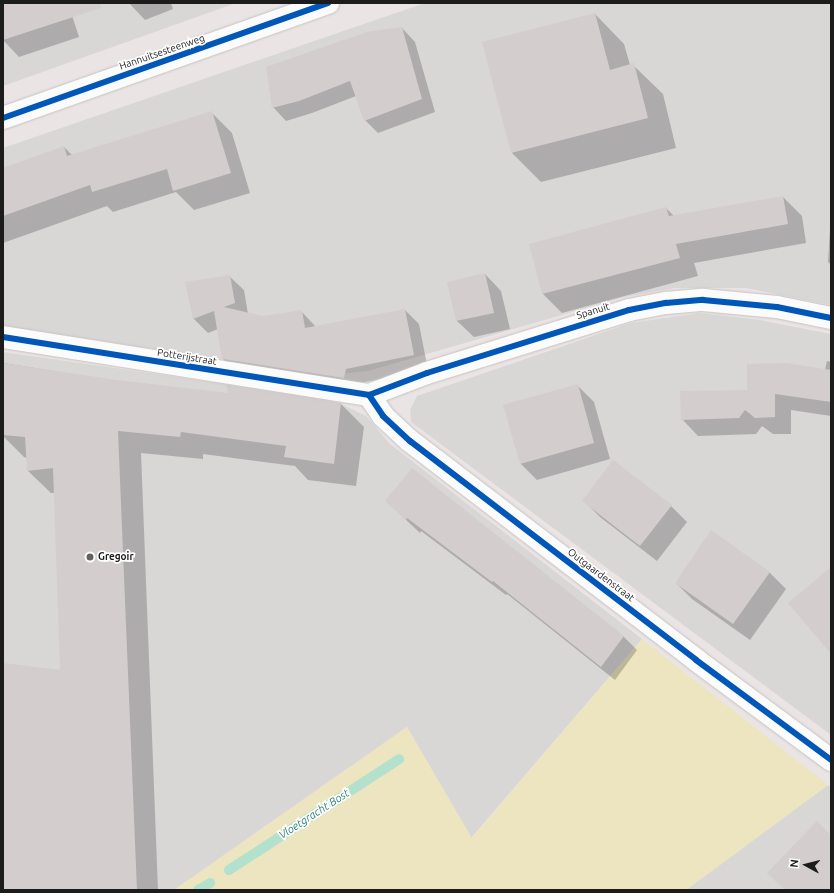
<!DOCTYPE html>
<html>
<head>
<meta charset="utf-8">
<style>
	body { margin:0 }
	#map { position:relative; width:834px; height:893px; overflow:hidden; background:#eae4e4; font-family:Ubuntu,sans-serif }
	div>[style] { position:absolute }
	.residential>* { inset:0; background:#d9d6d6 }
	.grass>* { inset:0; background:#ece5bf }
	.shadow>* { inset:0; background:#0003 }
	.stream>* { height:10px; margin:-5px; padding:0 5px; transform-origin:5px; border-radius:5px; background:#b3e1ce }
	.building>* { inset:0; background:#d3cdce }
	.roads { filter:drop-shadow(0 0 1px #c6c3c3) drop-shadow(0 0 1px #c6c3c3) }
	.minor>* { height:22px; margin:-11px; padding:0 11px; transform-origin:11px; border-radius:11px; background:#fcfbfb }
	.tertiary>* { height:22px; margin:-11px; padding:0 11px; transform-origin:11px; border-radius:11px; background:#fcfbfb }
	.cycleway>* { height:6px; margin:-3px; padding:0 3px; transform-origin:3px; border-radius:3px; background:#0057b8 }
	.dots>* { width:11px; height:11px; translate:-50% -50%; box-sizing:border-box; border:2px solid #fff; border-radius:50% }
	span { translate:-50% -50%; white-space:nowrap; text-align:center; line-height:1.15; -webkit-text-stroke:3.5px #fff; paint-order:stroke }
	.street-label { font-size:10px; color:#1c1c1c }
	.poi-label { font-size:10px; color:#1c1c1c; font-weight:700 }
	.left { translate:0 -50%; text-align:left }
	.water-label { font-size:11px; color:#338279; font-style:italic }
	.frame { position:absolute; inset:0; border:4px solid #1c1c1c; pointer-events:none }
	.north { position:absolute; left:786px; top:845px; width:40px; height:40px; -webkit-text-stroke:3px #fff; paint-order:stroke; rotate:277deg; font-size:11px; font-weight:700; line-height:16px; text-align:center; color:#1c1c1c }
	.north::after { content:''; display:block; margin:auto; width:14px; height:18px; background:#1c1c1c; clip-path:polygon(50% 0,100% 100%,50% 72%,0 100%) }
</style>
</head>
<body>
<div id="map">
	<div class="residential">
		<i style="clip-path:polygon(3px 3px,236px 3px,3px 86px)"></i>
		<i style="clip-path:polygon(425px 3px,831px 3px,831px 305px,746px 288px,675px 288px,624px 297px,368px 371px,339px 374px,272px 367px,3px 326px,3px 148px)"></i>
		<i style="clip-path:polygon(700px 313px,760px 320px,831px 334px,831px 735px,411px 422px,410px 410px,417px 396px,631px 323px)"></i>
		<i style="clip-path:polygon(3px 352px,322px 398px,343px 405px,366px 416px,390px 444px,642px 639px,471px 838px,407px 727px,174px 890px,3px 890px)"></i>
		<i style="clip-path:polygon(828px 785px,831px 788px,831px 890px,686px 890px)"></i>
	</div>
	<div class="grass">
		<i style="clip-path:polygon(642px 639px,828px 785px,686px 890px,174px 890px,407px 727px,472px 838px)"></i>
	</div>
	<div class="shadow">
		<i style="clip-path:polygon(3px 3px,68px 3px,79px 37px,19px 57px,3px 40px)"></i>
		<i style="clip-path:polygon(129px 3px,171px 3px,173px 9px,145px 20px)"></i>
		<i style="clip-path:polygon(595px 14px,624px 44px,630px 65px,633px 65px,663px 94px,676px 148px,541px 182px,512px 153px)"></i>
		<i style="clip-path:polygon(402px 28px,415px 42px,435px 112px,378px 133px,365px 120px,356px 96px,312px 113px,286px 121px,273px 107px)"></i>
		<i style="clip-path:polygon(212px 113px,232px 133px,250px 193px,194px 210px,176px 192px,113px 212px,107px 206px,3px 243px,3px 170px,64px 147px,72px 155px)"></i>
		<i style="clip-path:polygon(783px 197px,802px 216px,806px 243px,694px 263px,698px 276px,562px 313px,543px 294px,533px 254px,666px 208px,674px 216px)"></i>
		<i style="clip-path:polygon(830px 229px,831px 229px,831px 265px,828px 262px)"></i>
		<i style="clip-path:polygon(485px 274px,501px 291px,510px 329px,474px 337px,457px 321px,448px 283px)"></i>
		<i style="clip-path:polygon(229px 276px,244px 290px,248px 314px,263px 317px,301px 311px,316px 327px,405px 310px,419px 324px,428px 370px,360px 383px,237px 373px,223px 359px,218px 329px,208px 333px,193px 318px)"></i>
		<i style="clip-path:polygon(827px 361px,831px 362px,831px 416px,791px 410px,791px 434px,773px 434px,762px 426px,756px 434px,698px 436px,682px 419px,748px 391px,825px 370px)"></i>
		<i style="clip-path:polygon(3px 363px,117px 381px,229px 394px,341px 404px,364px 427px,356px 486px,308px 480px,295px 466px,203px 454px,203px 459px,141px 453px,158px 890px,3px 890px,3px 664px,61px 671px,55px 493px,51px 493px,28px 471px,27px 458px,24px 457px,3px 436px)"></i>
		<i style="clip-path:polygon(577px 385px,594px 402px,610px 459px,537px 480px,521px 464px,504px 406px)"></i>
		<i style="clip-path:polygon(412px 470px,624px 637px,637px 650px,615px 680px,507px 594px,506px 595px,421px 531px,420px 533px,386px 501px)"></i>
		<i style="clip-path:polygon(584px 501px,671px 506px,687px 522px,657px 561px,600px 517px)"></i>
		<i style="clip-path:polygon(718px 536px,770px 573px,786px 589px,750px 640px,692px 599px,676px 583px)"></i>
	</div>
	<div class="stream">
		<i style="left:229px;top:870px;width:203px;rotate:-33.1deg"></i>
		<i style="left:198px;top:890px;width:14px;rotate:-30deg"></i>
	</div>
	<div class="building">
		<i style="clip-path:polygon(3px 3px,100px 3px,101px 8px,3px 40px)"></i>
		<i style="clip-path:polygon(595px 13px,610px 70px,634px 63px,648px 118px,511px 153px,482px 42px)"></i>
		<i style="clip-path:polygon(402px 27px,422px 99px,364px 121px,350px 81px,299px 101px,272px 108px,266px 67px,367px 32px)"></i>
		<i style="clip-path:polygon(212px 111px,231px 173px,173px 191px,167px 169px,92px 192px,90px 185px,3px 216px,3px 168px,64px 146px,67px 156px)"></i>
		<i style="clip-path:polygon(783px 196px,788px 224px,676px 244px,680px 258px,542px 294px,529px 244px,666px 207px,669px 216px)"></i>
		<i style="clip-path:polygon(485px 273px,494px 313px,456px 321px,447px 282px)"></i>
		<i style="clip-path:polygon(230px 275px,235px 303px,224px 307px,263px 316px,302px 310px,305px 328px,405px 309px,414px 355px,346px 369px,344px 378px,222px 359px,214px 311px,193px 319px,185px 282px)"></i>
		<i style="clip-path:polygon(3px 363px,117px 380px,228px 393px,226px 385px,341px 403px,334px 464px,284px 457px,286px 446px,181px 432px,180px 437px,118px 431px,137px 890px,3px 890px,3px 663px,60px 670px,53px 468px,27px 471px,25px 437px,3px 435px)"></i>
		<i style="clip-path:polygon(787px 363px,831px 370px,831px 402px,775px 394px,775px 417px,755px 418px,745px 410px,739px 418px,681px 420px,680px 391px,747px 390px,747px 364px)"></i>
		<i style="clip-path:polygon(578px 384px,594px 443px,520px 464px,503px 405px)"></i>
		<i style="clip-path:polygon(613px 460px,672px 505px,640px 546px,582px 501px)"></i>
		<i style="clip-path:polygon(412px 468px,624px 636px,601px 667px,493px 581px,492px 582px,407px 518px,406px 520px,385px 501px)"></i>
		<i style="clip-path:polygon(711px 530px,770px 572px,733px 624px,675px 583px)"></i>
		<i style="clip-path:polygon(831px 567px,831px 654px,788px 603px)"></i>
		<i style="clip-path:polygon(817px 821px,831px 835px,831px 890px,785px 890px,767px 873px)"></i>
	</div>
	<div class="roads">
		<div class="minor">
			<i style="left:3px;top:337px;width:371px;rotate:9deg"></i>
			<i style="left:369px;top:395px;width:62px;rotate:-20.8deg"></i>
			<i style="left:427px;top:373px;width:212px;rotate:-17.3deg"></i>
			<i style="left:629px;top:310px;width:38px;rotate:-11deg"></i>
			<i style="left:666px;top:303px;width:37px;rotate:-5deg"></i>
			<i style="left:703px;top:300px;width:74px;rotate:5.4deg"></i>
			<i style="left:777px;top:307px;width:55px;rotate:11.5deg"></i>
			<i style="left:369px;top:395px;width:25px;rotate:56deg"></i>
			<i style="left:383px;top:416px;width:37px;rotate:43deg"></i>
			<i style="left:410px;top:441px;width:360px;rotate:37.4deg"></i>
			<i style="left:696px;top:660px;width:168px;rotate:36.5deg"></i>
		</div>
		<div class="tertiary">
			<i style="left:3px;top:118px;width:345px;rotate:-19.5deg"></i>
		</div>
	</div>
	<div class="cycleway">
		<i style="left:3px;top:118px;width:345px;rotate:-19.5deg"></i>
		<i style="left:3px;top:337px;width:371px;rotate:9deg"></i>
		<i style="left:369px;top:395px;width:62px;rotate:-20.8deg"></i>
		<i style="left:427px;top:373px;width:212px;rotate:-17.3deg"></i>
		<i style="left:629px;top:310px;width:38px;rotate:-11deg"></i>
		<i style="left:666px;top:303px;width:37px;rotate:-5deg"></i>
		<i style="left:703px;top:300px;width:74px;rotate:5.4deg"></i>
		<i style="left:777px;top:307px;width:55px;rotate:11.5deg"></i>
		<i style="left:369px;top:395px;width:25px;rotate:56deg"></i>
		<i style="left:383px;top:416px;width:37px;rotate:43deg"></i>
		<i style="left:410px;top:441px;width:360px;rotate:37.4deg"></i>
		<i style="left:696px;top:660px;width:168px;rotate:36.5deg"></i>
	</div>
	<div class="dots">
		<i style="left:90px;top:557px;background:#646262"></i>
	</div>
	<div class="street-label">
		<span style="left:162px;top:52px;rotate:-19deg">Hannuitsesteenweg</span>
		<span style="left:593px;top:311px;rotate:-17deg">Spanuit</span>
		<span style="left:187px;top:357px;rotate:9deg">Potterijstraat</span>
		<span style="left:601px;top:575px;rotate:37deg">Outgaardenstraat</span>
	</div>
	<div class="poi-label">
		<span class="left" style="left:98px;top:557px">Gregoir</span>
	</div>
	<div class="water-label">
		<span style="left:314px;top:814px;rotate:-33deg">Vloetgracht Bost</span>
	</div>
	<div class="frame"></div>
	<div class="north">N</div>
</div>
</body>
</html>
